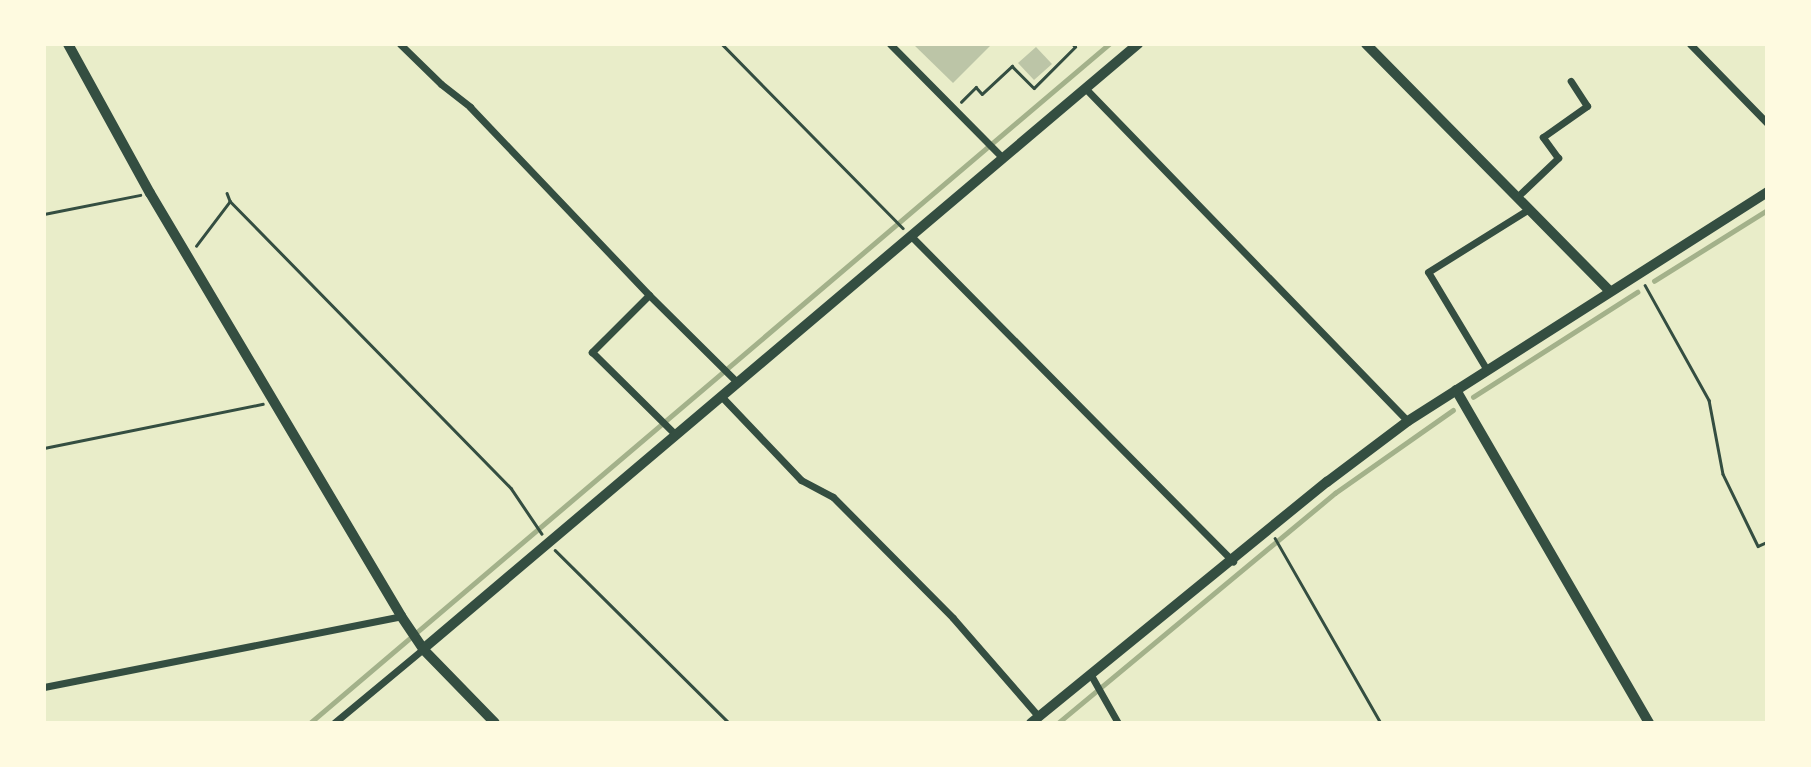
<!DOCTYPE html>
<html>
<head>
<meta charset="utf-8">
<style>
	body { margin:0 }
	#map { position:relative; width:1811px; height:767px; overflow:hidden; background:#e9edc9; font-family:Roboto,sans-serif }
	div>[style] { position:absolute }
	.stream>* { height:4.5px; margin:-2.25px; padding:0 2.25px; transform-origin:2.25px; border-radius:2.25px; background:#a3b18a }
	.building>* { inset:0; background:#bcc5a7 }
	.path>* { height:2.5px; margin:-1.25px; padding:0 1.25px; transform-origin:1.25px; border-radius:1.25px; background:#344e41 }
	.minor>* { height:7px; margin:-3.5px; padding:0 3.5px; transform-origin:3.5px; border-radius:3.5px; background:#344e41 }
	.tertiary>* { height:10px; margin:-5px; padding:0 5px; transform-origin:5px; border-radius:5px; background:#344e41 }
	span { translate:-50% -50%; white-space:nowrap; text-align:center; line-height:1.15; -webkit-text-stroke:7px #fefae0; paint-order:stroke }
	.frame { position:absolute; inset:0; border:46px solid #fefae0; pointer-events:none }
</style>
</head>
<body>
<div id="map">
	<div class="stream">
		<i style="left:1654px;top:281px;width:133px;rotate:-32.1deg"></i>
		<i style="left:1473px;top:397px;width:195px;rotate:-32.6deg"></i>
		<i style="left:310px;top:723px;width:1049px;rotate:-40.36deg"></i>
		<i style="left:1058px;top:723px;width:360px;rotate:-39.7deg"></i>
		<i style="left:1335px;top:493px;width:144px;rotate:-35.1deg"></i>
	</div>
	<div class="building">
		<i style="clip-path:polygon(913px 44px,992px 44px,953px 83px)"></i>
		<i style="clip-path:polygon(1036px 47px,1052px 64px,1034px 80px,1018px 63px)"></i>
	</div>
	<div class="path">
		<i style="left:722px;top:44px;width:258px;rotate:45.5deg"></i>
		<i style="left:961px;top:102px;width:21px;rotate:-45deg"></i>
		<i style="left:976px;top:87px;width:9px;rotate:49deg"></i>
		<i style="left:982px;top:94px;width:41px;rotate:-43deg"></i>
		<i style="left:1012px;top:66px;width:31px;rotate:45deg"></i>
		<i style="left:1034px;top:88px;width:58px;rotate:-45deg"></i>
		<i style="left:1075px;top:47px;width:4px;rotate:-135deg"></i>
		<i style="left:227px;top:193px;width:9px;rotate:69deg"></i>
		<i style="left:230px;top:201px;width:402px;rotate:45.6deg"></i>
		<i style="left:511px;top:488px;width:55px;rotate:56deg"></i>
		<i style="left:44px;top:214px;width:98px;rotate:-11.2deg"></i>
		<i style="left:196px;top:246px;width:56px;rotate:-52.9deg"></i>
		<i style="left:1645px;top:285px;width:132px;rotate:60.9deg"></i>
		<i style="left:1709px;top:400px;width:75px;rotate:79.3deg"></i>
		<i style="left:1723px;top:474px;width:80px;rotate:64.1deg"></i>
		<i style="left:1758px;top:546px;width:10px;rotate:-24deg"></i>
		<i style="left:44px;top:448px;width:223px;rotate:-11.4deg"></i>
		<i style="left:1275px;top:538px;width:213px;rotate:60.2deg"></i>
		<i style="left:555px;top:550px;width:245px;rotate:44.8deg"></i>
	</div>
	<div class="minor">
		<i style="left:400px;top:44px;width:57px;rotate:44.3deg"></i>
		<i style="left:441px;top:84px;width:37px;rotate:38deg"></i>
		<i style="left:470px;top:107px;width:260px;rotate:46.4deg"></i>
		<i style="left:649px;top:295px;width:124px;rotate:44.7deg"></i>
		<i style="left:890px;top:44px;width:159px;rotate:45.3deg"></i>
		<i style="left:1690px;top:44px;width:110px;rotate:45.7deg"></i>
		<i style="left:1085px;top:88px;width:464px;rotate:45.9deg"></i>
		<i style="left:1517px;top:197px;width:57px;rotate:-43.6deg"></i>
		<i style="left:1558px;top:158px;width:26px;rotate:-126deg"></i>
		<i style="left:1543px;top:137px;width:54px;rotate:-35.2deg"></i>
		<i style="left:1587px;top:106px;width:30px;rotate:-123deg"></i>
		<i style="left:911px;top:236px;width:458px;rotate:45.3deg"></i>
		<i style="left:649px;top:295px;width:81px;rotate:135deg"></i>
		<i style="left:592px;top:352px;width:117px;rotate:44.7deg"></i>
		<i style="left:1487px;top:370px;width:114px;rotate:-121deg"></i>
		<i style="left:1428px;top:272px;width:119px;rotate:-32deg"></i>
		<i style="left:721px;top:396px;width:116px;rotate:46.4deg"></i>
		<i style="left:801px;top:480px;width:36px;rotate:28deg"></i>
		<i style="left:833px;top:497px;width:170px;rotate:45.2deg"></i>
		<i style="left:953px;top:618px;width:131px;rotate:49deg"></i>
		<i style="left:1092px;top:677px;width:53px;rotate:60.5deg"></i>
		<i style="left:44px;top:687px;width:364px;rotate:-11.2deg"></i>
		<i style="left:334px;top:723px;width:116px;rotate:-39.7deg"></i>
	</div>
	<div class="tertiary">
		<i style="left:68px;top:44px;width:170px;rotate:61.2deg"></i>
		<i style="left:150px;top:193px;width:492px;rotate:59.3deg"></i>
		<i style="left:401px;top:616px;width:40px;rotate:56deg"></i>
		<i style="left:423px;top:649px;width:103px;rotate:45.8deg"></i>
		<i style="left:1366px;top:44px;width:347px;rotate:45.4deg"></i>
		<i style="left:1456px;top:390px;width:385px;rotate:59.9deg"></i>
		<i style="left:423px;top:649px;width:937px;rotate:-40.24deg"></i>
		<i style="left:1031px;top:723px;width:382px;rotate:-39.2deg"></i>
		<i style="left:1327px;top:482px;width:101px;rotate:-37deg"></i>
		<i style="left:1408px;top:421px;width:426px;rotate:-32.5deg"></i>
	</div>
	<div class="frame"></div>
</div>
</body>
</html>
